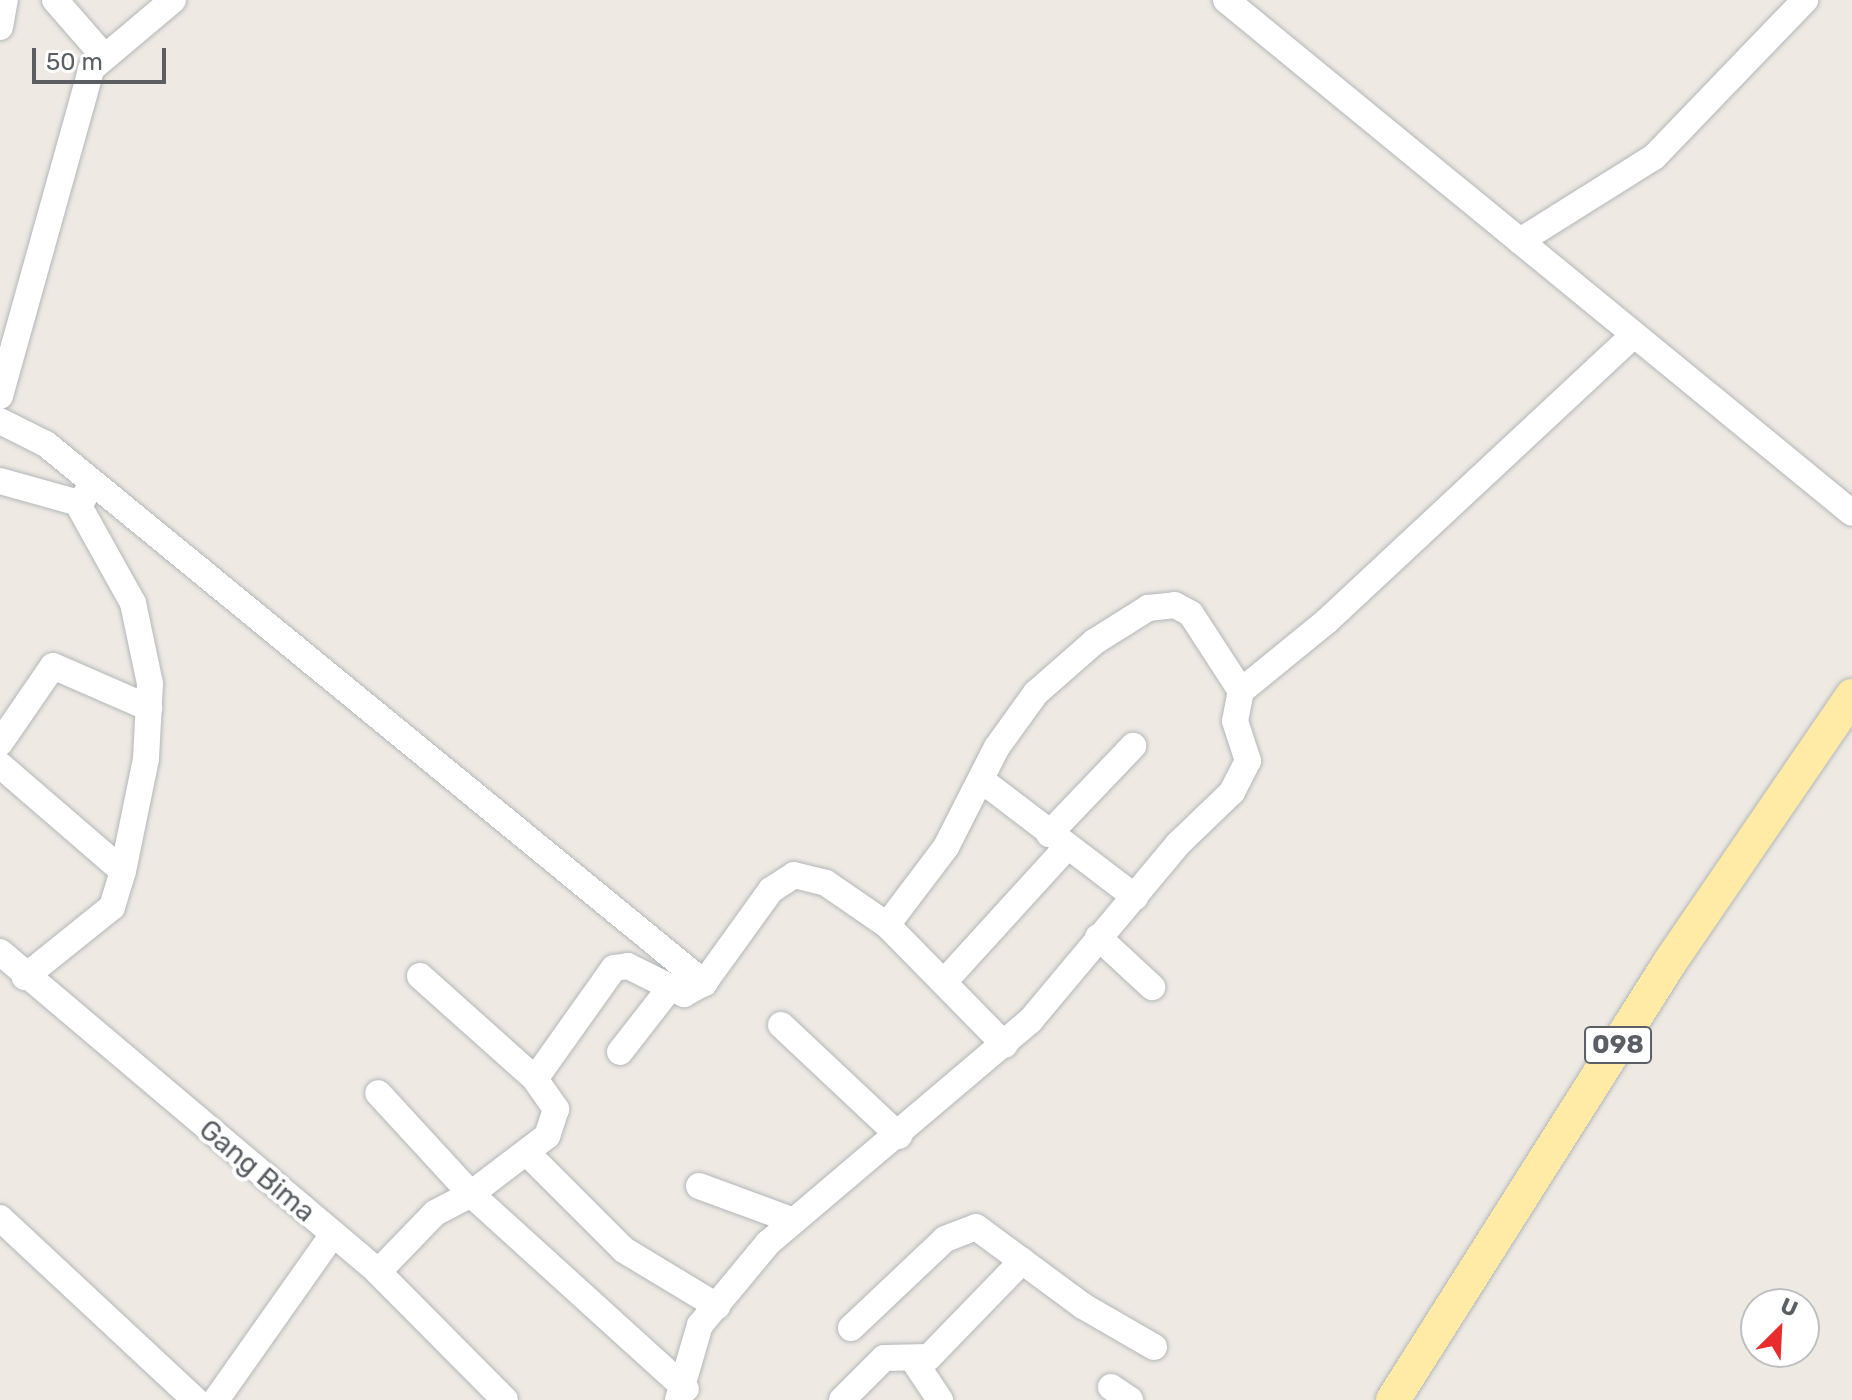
<!DOCTYPE html>
<html>
<head>
<meta charset="utf-8">
<style>
	body { margin:0 }
	#map { position:relative; width:1852px; height:1400px; overflow:hidden; background:#eeeae3; font-family:Rubik,sans-serif }
	div>[style] { position:absolute }
	.roads { filter:drop-shadow(0 0 2px #b3b6ba) drop-shadow(0 0 2px #b3b6ba) }
	.minor>* { height:26px; margin:-13px; padding:0 13px; transform-origin:13px; border-radius:13px; background:#fff }
	.major>* { height:34px; margin:-17px; padding:0 17px; transform-origin:17px; border-radius:17px; background:#ffeaa6 }
	span { translate:-50% -50%; white-space:nowrap; text-align:center; line-height:1.15; -webkit-text-stroke:8px #fff; paint-order:stroke }
	.shield-label span { padding:2px 6px; background:#fff; border:2px solid; border-radius:6px; -webkit-text-stroke-width:0 }
	.shield-label { font-size:26px; color:#5b5f64; font-weight:700 }
	.street-label { font-size:28px; color:#5b5f64 }
	.north { position:absolute; left:1740px; top:1288px; width:80px; height:80px; box-sizing:border-box; background:#fff; border:2px solid #bdbfc1; border-radius:50%; rotate:24deg; font-size:22px; font-weight:700; line-height:32px; text-align:center; color:#5b5f64 }
	.north::after { content:''; display:block; margin:auto; width:28px; height:36px; background:#e92d2d; clip-path:polygon(50% 0,100% 100%,50% 72%,0 100%) }
	.scale { position:absolute; left:32px; top:48px; width:134px; height:36px; box-sizing:border-box; border:4px solid #5b5f64; border-top:0; padding-left:10px; font-size:24px; line-height:28px; white-space:nowrap; color:#5b5f64; -webkit-text-stroke:6px #fff; paint-order:stroke }
</style>
</head>
<body>
<div id="map">
	<div class="roads">
		<div class="minor">
			<i style="left:55px;top:0;width:72px;rotate:49deg"></i>
			<i style="left:1226px;top:0;width:809px;rotate:39.33deg"></i>
			<i style="left:0;top:27px;width:27px;rotate:-80deg"></i>
			<i style="left:1520px;top:241px;width:158px;rotate:-32.1deg"></i>
			<i style="left:1654px;top:157px;width:218px;rotate:-46.1deg"></i>
			<i style="left:0;top:396px;width:339px;rotate:-74.4deg"></i>
			<i style="left:91px;top:69px;width:107px;rotate:-40.1deg"></i>
			<i style="left:0;top:421px;width:51px;rotate:26.6deg"></i>
			<i style="left:46px;top:444px;width:851px;rotate:39.32deg"></i>
			<i style="left:704px;top:983px;width:115px;rotate:-54.2deg"></i>
			<i style="left:771px;top:890px;width:27px;rotate:-33deg"></i>
			<i style="left:794px;top:875px;width:33px;rotate:14deg"></i>
			<i style="left:826px;top:883px;width:74px;rotate:34.5deg"></i>
			<i style="left:887px;top:925px;width:98px;rotate:-52.9deg"></i>
			<i style="left:946px;top:847px;width:112px;rotate:-63deg"></i>
			<i style="left:997px;top:747px;width:67px;rotate:-54.2deg"></i>
			<i style="left:1036px;top:693px;width:77px;rotate:-41.3deg"></i>
			<i style="left:1094px;top:642px;width:64px;rotate:-32.2deg"></i>
			<i style="left:1148px;top:608px;width:27px;rotate:-6deg"></i>
			<i style="left:1175px;top:605px;width:18px;rotate:29deg"></i>
			<i style="left:1191px;top:614px;width:92px;rotate:57deg"></i>
			<i style="left:1241px;top:691px;width:112px;rotate:-39.2deg"></i>
			<i style="left:1328px;top:620px;width:418px;rotate:-43deg"></i>
			<i style="left:0;top:481px;width:82px;rotate:15.6deg"></i>
			<i style="left:92px;top:483px;width:26px;rotate:119deg"></i>
			<i style="left:79px;top:506px;width:111px;rotate:60.9deg"></i>
			<i style="left:133px;top:603px;width:83px;rotate:78.1deg"></i>
			<i style="left:150px;top:684px;width:75px;rotate:93.1deg"></i>
			<i style="left:146px;top:759px;width:114px;rotate:101.6deg"></i>
			<i style="left:0;top:743px;width:93px;rotate:-55.5deg"></i>
			<i style="left:53px;top:666px;width:105px;rotate:23.6deg"></i>
			<i style="left:0;top:765px;width:162px;rotate:40.8deg"></i>
			<i style="left:123px;top:871px;width:38px;rotate:107deg"></i>
			<i style="left:112px;top:907px;width:112px;rotate:141.2deg"></i>
			<i style="left:984px;top:782px;width:190px;rotate:37.3deg"></i>
			<i style="left:1049px;top:834px;width:122px;rotate:-46.3deg"></i>
			<i style="left:887px;top:925px;width:168px;rotate:45.5deg"></i>
			<i style="left:1098px;top:937px;width:74px;rotate:42.8deg"></i>
			<i style="left:0;top:952px;width:495px;rotate:40.2deg"></i>
			<i style="left:378px;top:1272px;width:180px;rotate:45.2deg"></i>
			<i style="left:420px;top:976px;width:154px;rotate:41.8deg"></i>
			<i style="left:535px;top:1079px;width:37px;rotate:55deg"></i>
			<i style="left:556px;top:1109px;width:28px;rotate:108deg"></i>
			<i style="left:547px;top:1136px;width:96px;rotate:142.7deg"></i>
			<i style="left:471px;top:1194px;width:290px;rotate:42.2deg"></i>
			<i style="left:944px;top:982px;width:183px;rotate:-47.7deg"></i>
			<i style="left:781px;top:1025px;width:162px;rotate:43.2deg"></i>
			<i style="left:620px;top:1052px;width:80px;rotate:-52.1deg"></i>
			<i style="left:535px;top:1079px;width:136px;rotate:-54.6deg"></i>
			<i style="left:614px;top:968px;width:14px;rotate:-8deg"></i>
			<i style="left:628px;top:966px;width:63px;rotate:26.6deg"></i>
			<i style="left:684px;top:994px;width:23px;rotate:-29deg"></i>
			<i style="left:528px;top:1154px;width:136px;rotate:45deg"></i>
			<i style="left:624px;top:1250px;width:109px;rotate:31.1deg"></i>
			<i style="left:699px;top:1186px;width:101px;rotate:20.2deg"></i>
			<i style="left:0;top:1218px;width:267px;rotate:43deg"></i>
			<i style="left:378px;top:1272px;width:82px;rotate:-46deg"></i>
			<i style="left:435px;top:1213px;width:41px;rotate:-27.8deg"></i>
			<i style="left:471px;top:1194px;width:137px;rotate:-132.6deg"></i>
			<i style="left:851px;top:1328px;width:129px;rotate:-43.4deg"></i>
			<i style="left:945px;top:1239px;width:33px;rotate:-21deg"></i>
			<i style="left:976px;top:1227px;width:133px;rotate:36.4deg"></i>
			<i style="left:1083px;top:1306px;width:82px;rotate:30deg"></i>
			<i style="left:914px;top:1361px;width:47px;rotate:56.3deg"></i>
			<i style="left:1111px;top:1387px;width:23px;rotate:34deg"></i>
			<i style="left:216px;top:1400px;width:203px;rotate:-54.8deg"></i>
			<i style="left:678px;top:1400px;width:78px;rotate:-73.7deg"></i>
			<i style="left:700px;top:1325px;width:107px;rotate:-50.3deg"></i>
			<i style="left:768px;top:1243px;width:343px;rotate:-40.3deg"></i>
			<i style="left:1030px;top:1021px;width:231px;rotate:-50.1deg"></i>
			<i style="left:1178px;top:844px;width:75px;rotate:-43.9deg"></i>
			<i style="left:1232px;top:792px;width:35px;rotate:-63deg"></i>
			<i style="left:1248px;top:761px;width:42px;rotate:-108deg"></i>
			<i style="left:1235px;top:721px;width:31px;rotate:-79deg"></i>
			<i style="left:842px;top:1400px;width:59px;rotate:-45deg"></i>
			<i style="left:884px;top:1358px;width:45px;rotate:-1.3deg"></i>
			<i style="left:929px;top:1357px;width:134px;rotate:-45.9deg"></i>
		</div>
		<div class="major">
			<i style="left:1393px;top:1400px;width:522px;rotate:-57.68deg"></i>
			<i style="left:1672px;top:959px;width:319px;rotate:-55.6deg"></i>
		</div>
	</div>
	<div class="shield-label">
		<span style="left:1618px;top:1045px">098</span>
	</div>
	<div class="street-label">
		<span style="left:257px;top:1171px;rotate:40deg">Gang Bima</span>
	</div>
	<div class="north">U</div>
	<div class="scale">50 m</div>
</div>
</body>
</html>
